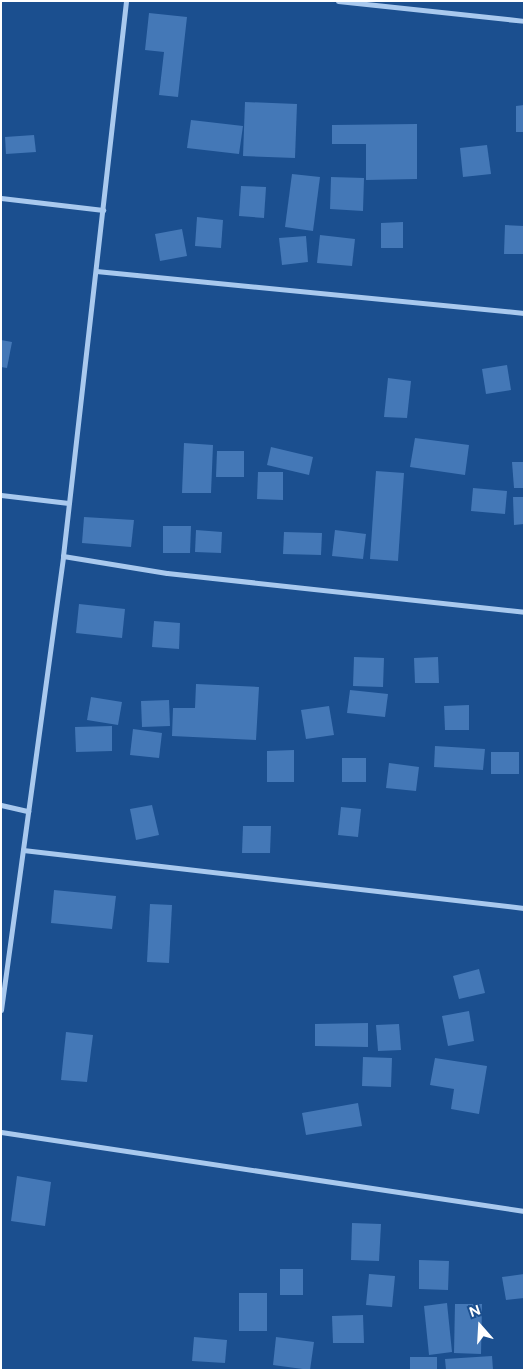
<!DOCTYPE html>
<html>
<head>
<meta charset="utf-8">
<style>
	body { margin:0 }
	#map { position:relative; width:525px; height:1371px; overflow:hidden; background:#1b4f8f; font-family:Figtree,sans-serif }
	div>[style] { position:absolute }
	.building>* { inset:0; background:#4478b7 }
	.street>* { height:5px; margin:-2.5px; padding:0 2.5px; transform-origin:2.5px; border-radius:2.5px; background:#a9c9ee }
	span { translate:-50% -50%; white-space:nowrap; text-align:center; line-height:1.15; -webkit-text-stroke:5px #1b4f8f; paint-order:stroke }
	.frame { position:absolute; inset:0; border:2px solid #fff; pointer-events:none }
	.north { position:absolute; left:455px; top:1301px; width:50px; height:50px; -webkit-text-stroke:4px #1b4f8f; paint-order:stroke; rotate:341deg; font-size:14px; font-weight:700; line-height:20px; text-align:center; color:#fff }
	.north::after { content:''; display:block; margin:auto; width:18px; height:22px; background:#fff; clip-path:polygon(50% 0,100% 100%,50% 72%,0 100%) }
</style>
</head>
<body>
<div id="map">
	<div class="building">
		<i style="clip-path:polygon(149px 13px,187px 17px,178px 97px,159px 95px,164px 52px,145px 50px)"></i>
		<i style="clip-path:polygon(245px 102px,297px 104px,295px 158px,243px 156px)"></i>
		<i style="clip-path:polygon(524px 105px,524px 132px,516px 132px,516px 106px)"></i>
		<i style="clip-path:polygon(191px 120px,243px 126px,239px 154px,187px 148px)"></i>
		<i style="clip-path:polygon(417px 124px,417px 179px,366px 180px,366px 144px,332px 144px,332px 125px)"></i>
		<i style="clip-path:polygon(34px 135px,36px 152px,6px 154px,5px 137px)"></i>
		<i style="clip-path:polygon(487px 145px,491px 174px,463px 177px,460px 148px)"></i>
		<i style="clip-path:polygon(292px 174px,320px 177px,313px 231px,285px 227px)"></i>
		<i style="clip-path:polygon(331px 177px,364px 178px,363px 211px,330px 209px)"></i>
		<i style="clip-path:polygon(241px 186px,266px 187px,264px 218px,239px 216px)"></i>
		<i style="clip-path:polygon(197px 217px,223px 220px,221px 248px,195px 246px)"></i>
		<i style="clip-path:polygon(403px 222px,403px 248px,381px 248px,381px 223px)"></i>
		<i style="clip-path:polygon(505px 225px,524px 226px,524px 254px,504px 254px)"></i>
		<i style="clip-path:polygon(182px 229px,187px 256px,160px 261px,155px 234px)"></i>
		<i style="clip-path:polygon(320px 235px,355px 239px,352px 266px,317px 263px)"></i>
		<i style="clip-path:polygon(306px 236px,308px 262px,282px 265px,279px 238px)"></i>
		<i style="clip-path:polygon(1px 340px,12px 342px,7px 368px,1px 367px)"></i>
		<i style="clip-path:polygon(507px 365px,511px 390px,486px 394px,482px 369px)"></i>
		<i style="clip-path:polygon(388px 378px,411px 381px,407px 418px,384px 417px)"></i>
		<i style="clip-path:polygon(415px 438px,469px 445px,465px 475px,410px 467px)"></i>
		<i style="clip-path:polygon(184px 443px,213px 445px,211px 493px,182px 493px)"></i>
		<i style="clip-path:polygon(271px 447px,313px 457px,309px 475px,267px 465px)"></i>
		<i style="clip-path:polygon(217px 451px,244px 451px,244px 477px,216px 477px)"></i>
		<i style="clip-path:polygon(512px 462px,524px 462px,524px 488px,514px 488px)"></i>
		<i style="clip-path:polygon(376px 471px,404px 473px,398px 561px,370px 559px)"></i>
		<i style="clip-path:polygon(258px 472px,283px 472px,283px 500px,257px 499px)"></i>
		<i style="clip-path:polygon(473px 488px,507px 491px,505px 514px,471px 511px)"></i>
		<i style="clip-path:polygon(513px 497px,524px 497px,524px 524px,514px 525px)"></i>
		<i style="clip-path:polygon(84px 517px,134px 520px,131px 547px,82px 543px)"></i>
		<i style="clip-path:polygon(163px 526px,191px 526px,190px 553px,163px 553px)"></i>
		<i style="clip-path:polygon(196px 530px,222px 532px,221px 553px,195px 552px)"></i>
		<i style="clip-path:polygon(335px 530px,366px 534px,363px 559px,332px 556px)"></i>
		<i style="clip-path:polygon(284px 532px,322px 533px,321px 555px,283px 554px)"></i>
		<i style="clip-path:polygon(79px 604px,125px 609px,122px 638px,76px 633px)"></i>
		<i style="clip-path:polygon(154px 621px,180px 623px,179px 649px,152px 647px)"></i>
		<i style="clip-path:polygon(354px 657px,384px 658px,383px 687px,353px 686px)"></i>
		<i style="clip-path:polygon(438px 657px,439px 683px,415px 683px,414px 658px)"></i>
		<i style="clip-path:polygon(196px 684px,259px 687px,256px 740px,172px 736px,173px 708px,195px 708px)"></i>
		<i style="clip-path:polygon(350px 690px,388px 694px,385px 717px,347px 713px)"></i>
		<i style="clip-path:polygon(91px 697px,122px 702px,118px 725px,87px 720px)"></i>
		<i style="clip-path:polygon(169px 700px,170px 726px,142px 727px,141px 701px)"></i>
		<i style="clip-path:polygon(469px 705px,469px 730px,445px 730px,444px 706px)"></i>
		<i style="clip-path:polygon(329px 706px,334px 735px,306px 739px,301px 710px)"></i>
		<i style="clip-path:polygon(112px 726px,112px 751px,76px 752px,75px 727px)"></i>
		<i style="clip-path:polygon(133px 729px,162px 733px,159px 758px,130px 755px)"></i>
		<i style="clip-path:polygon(435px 746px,485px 749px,483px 770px,434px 767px)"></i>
		<i style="clip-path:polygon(294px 750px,294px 782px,267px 782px,267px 751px)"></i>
		<i style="clip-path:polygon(491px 752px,519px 752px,519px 774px,491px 774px)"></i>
		<i style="clip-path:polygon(342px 758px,366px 758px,366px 782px,342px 782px)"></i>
		<i style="clip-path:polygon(389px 763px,419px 767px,416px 791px,386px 788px)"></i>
		<i style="clip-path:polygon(152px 805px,159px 835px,136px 840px,130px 809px)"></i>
		<i style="clip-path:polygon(341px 807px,361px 809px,358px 837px,338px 835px)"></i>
		<i style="clip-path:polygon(243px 826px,271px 826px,270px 853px,242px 853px)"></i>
		<i style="clip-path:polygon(54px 890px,116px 896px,112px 929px,51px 923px)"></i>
		<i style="clip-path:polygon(150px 904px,172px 905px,169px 963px,147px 962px)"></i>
		<i style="clip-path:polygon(479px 969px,485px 993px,459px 999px,453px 976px)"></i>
		<i style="clip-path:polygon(469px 1011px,474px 1041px,448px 1046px,442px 1016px)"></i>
		<i style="clip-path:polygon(368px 1023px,368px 1047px,315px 1046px,315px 1024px)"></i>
		<i style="clip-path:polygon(399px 1024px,401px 1050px,378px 1051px,376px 1025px)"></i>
		<i style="clip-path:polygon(66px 1032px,93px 1035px,87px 1082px,61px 1080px)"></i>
		<i style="clip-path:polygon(363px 1057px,392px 1058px,391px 1087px,362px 1086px)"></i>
		<i style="clip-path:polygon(435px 1058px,487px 1066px,479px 1114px,451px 1109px,454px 1089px,430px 1085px)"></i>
		<i style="clip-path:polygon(358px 1103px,362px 1126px,306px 1135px,302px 1113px)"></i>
		<i style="clip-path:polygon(17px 1176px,51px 1182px,45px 1226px,11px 1221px)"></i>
		<i style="clip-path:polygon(352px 1223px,381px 1224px,379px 1261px,351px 1260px)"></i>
		<i style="clip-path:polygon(419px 1260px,449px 1261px,448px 1290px,419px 1289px)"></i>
		<i style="clip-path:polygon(280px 1269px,303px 1269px,303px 1295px,280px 1295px)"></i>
		<i style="clip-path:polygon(369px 1274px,395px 1276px,392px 1307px,366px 1305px)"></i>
		<i style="clip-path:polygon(524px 1274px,524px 1298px,506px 1300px,502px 1277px)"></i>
		<i style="clip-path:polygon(239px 1293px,267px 1293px,267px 1331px,239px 1331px)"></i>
		<i style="clip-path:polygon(447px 1303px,452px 1352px,429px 1355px,424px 1306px)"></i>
		<i style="clip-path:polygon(455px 1304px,482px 1304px,481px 1354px,454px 1353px)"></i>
		<i style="clip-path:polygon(363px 1315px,364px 1343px,333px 1343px,332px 1316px)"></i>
		<i style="clip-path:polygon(194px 1337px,227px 1340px,225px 1363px,192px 1361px)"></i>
		<i style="clip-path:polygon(276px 1337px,314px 1342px,310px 1370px,273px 1365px)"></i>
		<i style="clip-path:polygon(492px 1356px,493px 1370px,446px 1370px,445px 1359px)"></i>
		<i style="clip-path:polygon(410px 1357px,437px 1357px,437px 1370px,410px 1370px)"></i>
	</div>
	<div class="street">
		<i style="left:338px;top:1px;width:187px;rotate:6.1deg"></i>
		<i style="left:1px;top:198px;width:103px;rotate:6.7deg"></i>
		<i style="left:96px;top:271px;width:430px;rotate:5.6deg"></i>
		<i style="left:1px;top:495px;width:68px;rotate:6.7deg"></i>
		<i style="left:63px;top:556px;width:105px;rotate:9.3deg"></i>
		<i style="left:167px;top:573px;width:359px;rotate:6.2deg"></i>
		<i style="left:1px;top:805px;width:28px;rotate:13deg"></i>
		<i style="left:23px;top:850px;width:504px;rotate:6.6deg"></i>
		<i style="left:1px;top:1010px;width:458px;rotate:-82.2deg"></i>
		<i style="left:63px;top:556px;width:559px;rotate:-83.52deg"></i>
		<i style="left:1px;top:1132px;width:529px;rotate:8.59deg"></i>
	</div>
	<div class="frame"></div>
	<div class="north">N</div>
</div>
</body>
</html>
